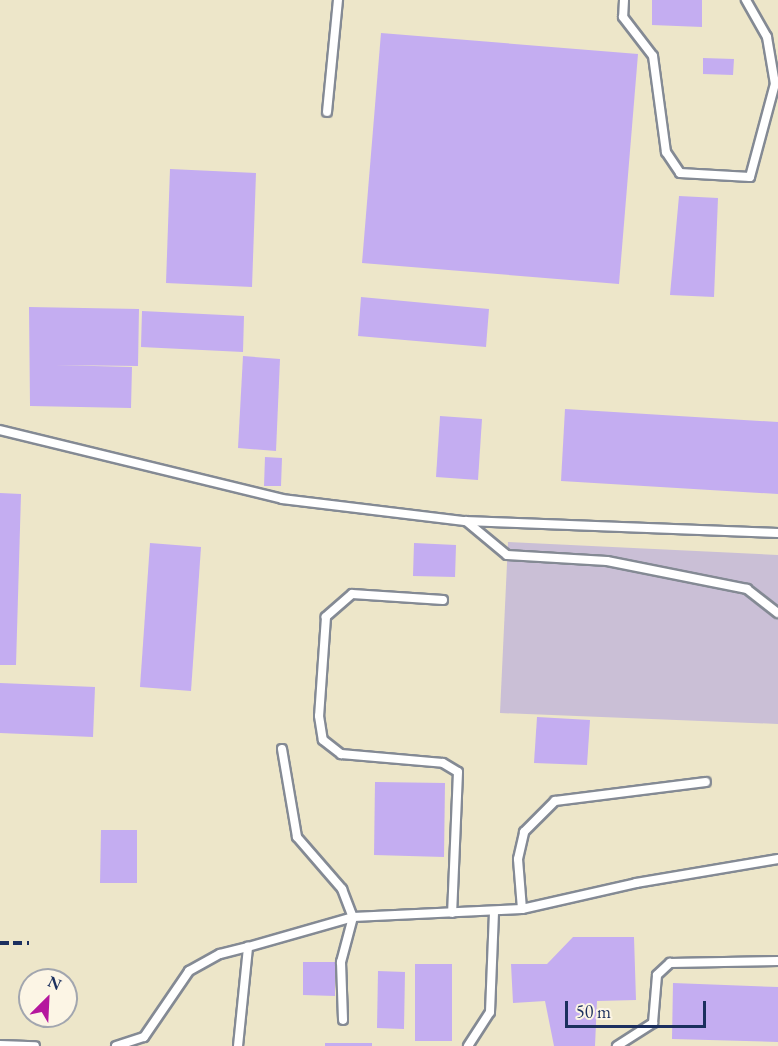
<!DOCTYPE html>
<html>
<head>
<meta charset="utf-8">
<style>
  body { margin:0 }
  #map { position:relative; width:778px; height:1046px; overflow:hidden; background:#ede6c9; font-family:"EB Garamond",serif }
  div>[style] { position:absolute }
  .industrial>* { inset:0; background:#cabfd6 }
  .building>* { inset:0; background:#c4adf1 }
  .roads { filter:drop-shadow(2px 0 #848a94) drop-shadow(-2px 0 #848a94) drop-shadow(0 2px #848a94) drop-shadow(0 -2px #848a94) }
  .service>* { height:8px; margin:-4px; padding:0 4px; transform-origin:4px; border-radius:4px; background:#fff }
  .rail>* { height:4.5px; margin-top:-2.25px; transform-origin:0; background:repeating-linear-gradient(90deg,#1b2f5e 0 9px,transparent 0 13.5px) }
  span { translate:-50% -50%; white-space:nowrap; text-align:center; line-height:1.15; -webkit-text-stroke:4.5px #fcf5e5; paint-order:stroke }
  .north { position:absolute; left:18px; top:968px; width:60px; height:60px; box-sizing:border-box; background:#fcf5e5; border:2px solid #a2a6af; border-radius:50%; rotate:24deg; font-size:16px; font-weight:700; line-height:24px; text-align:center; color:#1b2f5e }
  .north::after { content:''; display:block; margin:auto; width:21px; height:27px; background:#b5179e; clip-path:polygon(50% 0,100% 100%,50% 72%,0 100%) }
  .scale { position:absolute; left:565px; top:1001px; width:141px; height:27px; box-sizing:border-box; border:3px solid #1b2f5e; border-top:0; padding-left:8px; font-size:18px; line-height:21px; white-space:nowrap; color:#1b2f5e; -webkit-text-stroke:4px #fcf5e5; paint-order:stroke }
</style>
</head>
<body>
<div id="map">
  <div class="industrial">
    <i style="clip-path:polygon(508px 542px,778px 555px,778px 724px,500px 713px)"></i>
  </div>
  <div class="building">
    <i style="clip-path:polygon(652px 0,702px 0,702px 27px,652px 25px)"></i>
    <i style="clip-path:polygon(381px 33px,638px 54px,619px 284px,362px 263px)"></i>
    <i style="clip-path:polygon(703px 58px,734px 59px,733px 75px,703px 74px)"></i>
    <i style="clip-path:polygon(170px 169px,256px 173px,252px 287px,166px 283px)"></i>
    <i style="clip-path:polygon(679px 196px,718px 198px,714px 297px,670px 295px)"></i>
    <i style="clip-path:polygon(361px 297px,489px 309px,486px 347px,358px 336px)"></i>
    <i style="clip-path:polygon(29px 307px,139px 309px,138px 366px,55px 365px,132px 367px,131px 408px,30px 406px)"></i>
    <i style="clip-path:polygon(142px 311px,244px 316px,243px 352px,141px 347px)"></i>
    <i style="clip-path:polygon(243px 356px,280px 359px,276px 451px,238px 448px)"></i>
    <i style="clip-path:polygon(565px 409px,778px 422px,778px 494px,561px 481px)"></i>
    <i style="clip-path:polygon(440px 416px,482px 419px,478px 480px,436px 477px)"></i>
    <i style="clip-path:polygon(265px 457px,282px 458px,281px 486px,264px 486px)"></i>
    <i style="clip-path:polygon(0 493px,21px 494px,16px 665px,0 665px)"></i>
    <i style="clip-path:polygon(150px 543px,201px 547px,191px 691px,140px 687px)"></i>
    <i style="clip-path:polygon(414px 543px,456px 545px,455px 577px,413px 576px)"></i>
    <i style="clip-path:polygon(0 683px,95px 687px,93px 737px,0 733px)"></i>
    <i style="clip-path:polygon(537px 717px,590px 720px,587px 765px,534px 763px)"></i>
    <i style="clip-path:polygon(375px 782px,445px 783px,444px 857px,374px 855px)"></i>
    <i style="clip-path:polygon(101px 830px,137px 830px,137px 883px,100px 883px)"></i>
    <i style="clip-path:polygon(573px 937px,634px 937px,636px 1000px,597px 1001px,595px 1046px,554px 1046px,545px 1001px,513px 1003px,511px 964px,547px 964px)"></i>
    <i style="clip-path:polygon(303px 962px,335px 962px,335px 996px,303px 995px)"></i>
    <i style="clip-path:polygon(415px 964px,452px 964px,452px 1041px,415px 1041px)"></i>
    <i style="clip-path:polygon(378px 971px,405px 972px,404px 1029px,377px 1028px)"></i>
    <i style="clip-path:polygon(673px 983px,778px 987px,778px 1042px,672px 1039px)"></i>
    <i style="clip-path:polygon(325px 1043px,372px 1043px,372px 1046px,325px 1046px)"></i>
  </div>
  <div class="roads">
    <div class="service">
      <i style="left:624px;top:0;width:17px;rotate:93deg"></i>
      <i style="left:623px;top:17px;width:49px;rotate:52.4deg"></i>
      <i style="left:653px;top:56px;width:97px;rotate:82.3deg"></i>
      <i style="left:666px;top:152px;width:25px;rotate:56deg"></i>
      <i style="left:680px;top:173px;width:70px;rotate:3.3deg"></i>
      <i style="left:750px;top:177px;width:96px;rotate:-75deg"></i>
      <i style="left:775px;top:84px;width:48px;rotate:-99.7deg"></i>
      <i style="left:767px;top:37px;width:43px;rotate:-119.6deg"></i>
      <i style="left:327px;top:112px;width:113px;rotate:-84.4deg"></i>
      <i style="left:0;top:430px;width:290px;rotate:13.7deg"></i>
      <i style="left:282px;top:499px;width:184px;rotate:6.9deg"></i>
      <i style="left:465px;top:521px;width:313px;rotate:2.2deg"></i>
      <i style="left:466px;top:521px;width:53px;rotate:39.7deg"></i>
      <i style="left:507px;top:555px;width:100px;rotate:3.4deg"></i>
      <i style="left:607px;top:561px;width:143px;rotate:11.3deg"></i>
      <i style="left:747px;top:589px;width:39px;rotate:38deg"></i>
      <i style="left:443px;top:600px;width:91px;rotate:-176.2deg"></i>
      <i style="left:352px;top:594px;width:35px;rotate:139deg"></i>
      <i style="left:326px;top:617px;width:99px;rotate:94deg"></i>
      <i style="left:319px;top:716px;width:24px;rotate:81deg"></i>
      <i style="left:323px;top:740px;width:23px;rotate:38deg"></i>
      <i style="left:341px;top:754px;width:102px;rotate:5deg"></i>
      <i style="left:443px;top:763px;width:17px;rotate:31deg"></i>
      <i style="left:458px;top:772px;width:141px;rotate:92.4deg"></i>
      <i style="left:282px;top:749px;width:89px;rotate:80.3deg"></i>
      <i style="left:297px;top:837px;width:69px;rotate:49.1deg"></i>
      <i style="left:342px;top:889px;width:30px;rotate:69deg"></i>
      <i style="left:353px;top:917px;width:47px;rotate:104.9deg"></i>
      <i style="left:341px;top:962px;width:58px;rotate:88deg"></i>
      <i style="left:522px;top:909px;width:50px;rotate:-94.6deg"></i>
      <i style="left:518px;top:859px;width:28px;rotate:-77deg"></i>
      <i style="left:524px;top:832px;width:44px;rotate:-45deg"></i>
      <i style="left:555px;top:801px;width:152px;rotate:-7.2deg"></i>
      <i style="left:0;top:1045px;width:35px;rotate:2deg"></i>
      <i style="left:116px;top:1046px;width:29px;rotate:-18deg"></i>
      <i style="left:144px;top:1037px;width:80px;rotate:-55.7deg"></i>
      <i style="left:189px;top:971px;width:35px;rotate:-29deg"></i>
      <i style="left:220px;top:954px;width:29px;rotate:-14deg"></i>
      <i style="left:238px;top:1046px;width:100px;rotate:-84.2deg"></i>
      <i style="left:248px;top:947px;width:109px;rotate:-15.9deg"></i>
      <i style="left:353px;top:917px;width:169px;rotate:-2.7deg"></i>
      <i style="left:522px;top:909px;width:117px;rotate:-12.8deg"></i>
      <i style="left:636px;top:883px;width:144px;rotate:-9.6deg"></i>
      <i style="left:468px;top:1046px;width:40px;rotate:-57.1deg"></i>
      <i style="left:490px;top:1012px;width:101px;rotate:-87.7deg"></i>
      <i style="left:617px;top:1046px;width:43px;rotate:-32.6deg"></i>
      <i style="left:653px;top:1023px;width:48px;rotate:-85.2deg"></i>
      <i style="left:657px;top:975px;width:18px;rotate:-43deg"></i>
      <i style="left:670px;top:963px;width:108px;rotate:-1.1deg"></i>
    </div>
  </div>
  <div class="rail">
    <i style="left:0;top:943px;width:29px"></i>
  </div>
  <div class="north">N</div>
  <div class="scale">50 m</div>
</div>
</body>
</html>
